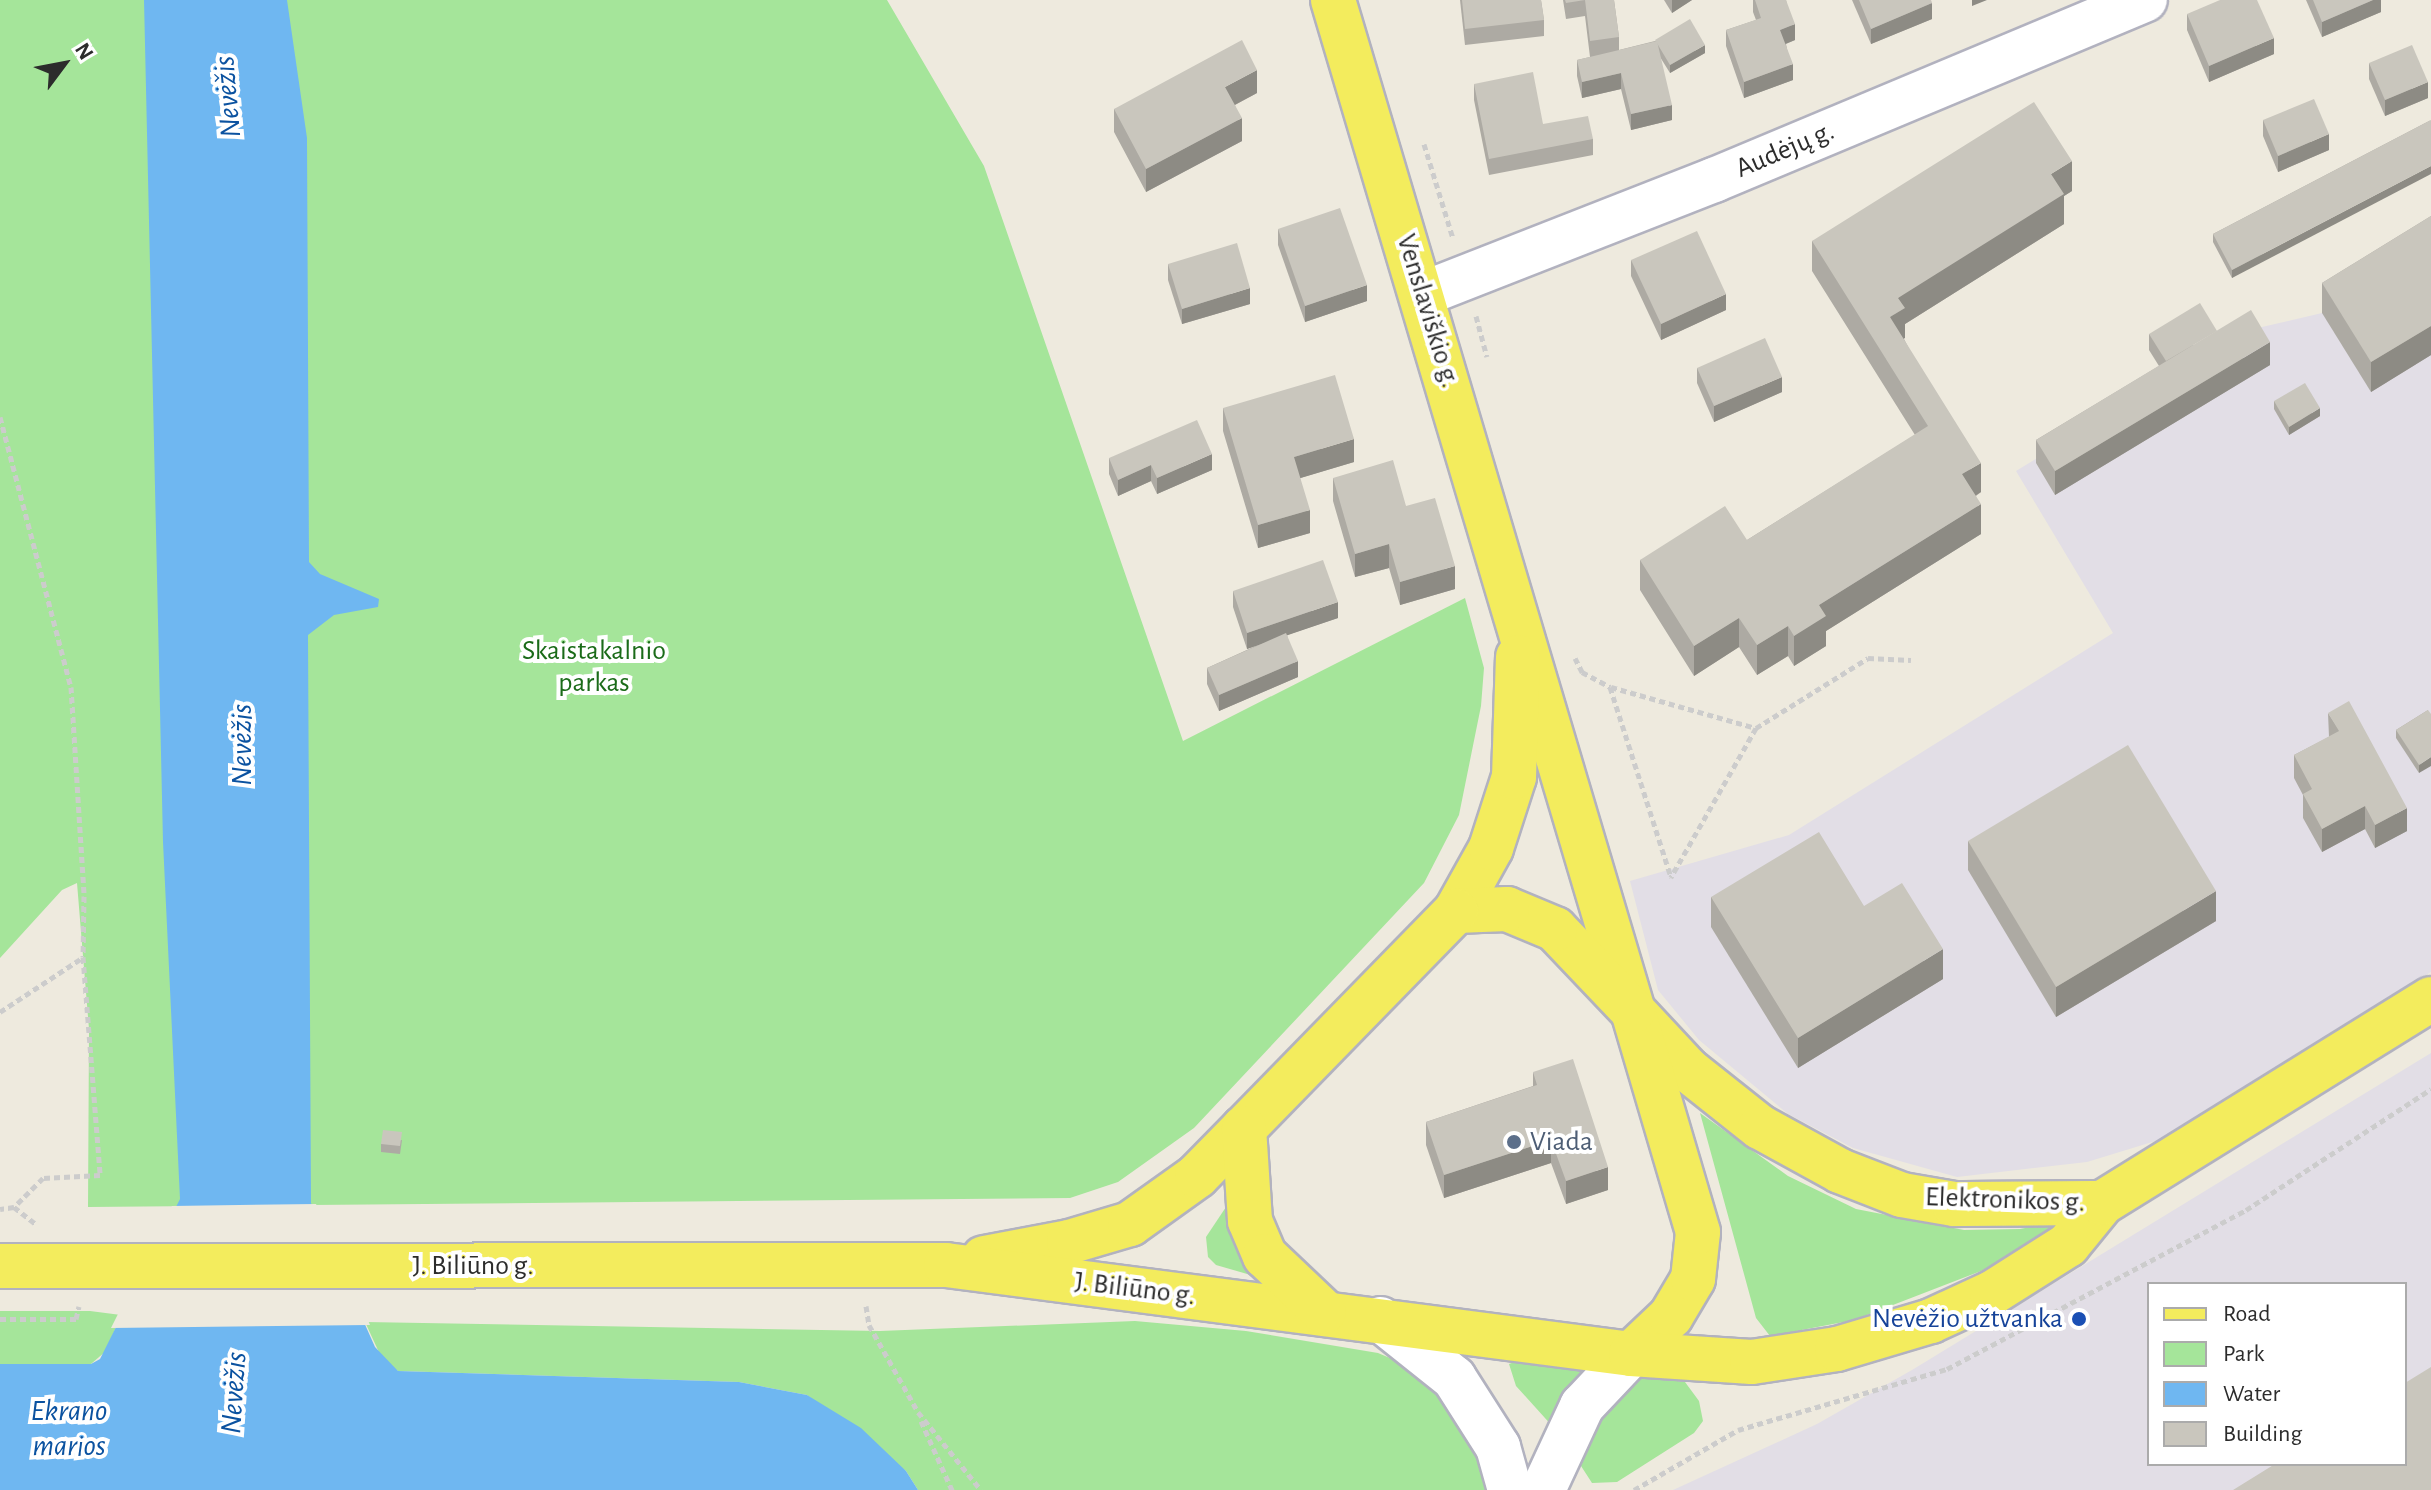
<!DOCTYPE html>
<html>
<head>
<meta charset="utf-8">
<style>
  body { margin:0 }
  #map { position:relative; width:2431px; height:1490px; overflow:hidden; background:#eeeade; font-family:"Alegreya Sans",sans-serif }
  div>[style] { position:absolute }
  .industrial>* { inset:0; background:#e2dee6 }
  .green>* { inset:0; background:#a5e59a }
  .water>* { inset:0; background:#6fb7f1 }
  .pier>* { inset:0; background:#eeeade }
  .path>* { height:5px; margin-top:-2.5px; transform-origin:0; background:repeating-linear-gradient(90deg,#ccc 0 6px,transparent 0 10px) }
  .roads { filter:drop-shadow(2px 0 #b2b2bf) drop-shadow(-2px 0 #b2b2bf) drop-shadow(0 2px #b2b2bf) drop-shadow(0 -2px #b2b2bf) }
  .minor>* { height:44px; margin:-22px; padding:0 22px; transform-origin:22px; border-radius:22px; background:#fff }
  .major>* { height:44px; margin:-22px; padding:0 22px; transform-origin:22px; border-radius:22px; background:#f3ec5d }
  .wall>* { inset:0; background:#adaaa3 }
  .shaded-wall>* { inset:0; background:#8d8b84 }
  .building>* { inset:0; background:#c9c6bd }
  .dots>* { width:22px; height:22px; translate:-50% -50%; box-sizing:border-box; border:4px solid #fff; border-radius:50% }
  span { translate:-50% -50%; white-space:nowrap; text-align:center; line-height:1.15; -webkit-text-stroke:8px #fff; paint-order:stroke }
  .street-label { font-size:28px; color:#2c2c2c }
  .park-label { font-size:28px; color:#1b6b19 }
  .service-label { font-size:28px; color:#4e5e75 }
  .left { translate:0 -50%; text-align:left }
  .transit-label { font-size:28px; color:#164399 }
  .right { translate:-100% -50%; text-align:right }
  .water-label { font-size:30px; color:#0b52a0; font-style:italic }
  .legend { position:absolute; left:2147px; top:1282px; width:260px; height:184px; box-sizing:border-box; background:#fff; border:2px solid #ababab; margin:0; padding:10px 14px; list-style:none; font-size:24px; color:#2c2c2c }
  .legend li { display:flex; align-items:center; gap:16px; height:40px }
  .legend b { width:40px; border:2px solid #ababab }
  .north { position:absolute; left:24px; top:24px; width:80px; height:80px; -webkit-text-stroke:6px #fff; paint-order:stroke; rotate:58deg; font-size:22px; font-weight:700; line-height:32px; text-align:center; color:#2c2c2c }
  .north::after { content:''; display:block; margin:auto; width:28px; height:36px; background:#2c2c2c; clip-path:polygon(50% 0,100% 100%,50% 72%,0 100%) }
</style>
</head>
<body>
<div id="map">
  <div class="industrial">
    <i style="clip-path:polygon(2431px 246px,2431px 972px,2162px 1139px,2087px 1162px,1957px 1177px,1853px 1148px,1788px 1114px,1699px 1040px,1658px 990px,1630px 881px,1789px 835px,2113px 633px,2016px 471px,2249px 330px,2322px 313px)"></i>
    <i style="clip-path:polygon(evenodd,2431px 1053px,2431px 1490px,1673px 1490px,1817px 1424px,1912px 1370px,2431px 1053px,2149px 1284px,2405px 1284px,2405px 1464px,2149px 1464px,2149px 1284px)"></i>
  </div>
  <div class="green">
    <i style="clip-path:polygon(0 0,887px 0,984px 166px,1183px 741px,1465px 598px,1484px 668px,1481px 706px,1459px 815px,1424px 883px,1194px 1128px,1118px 1182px,1070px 1198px,88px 1207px,89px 1029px,77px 883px,62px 890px,0 958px)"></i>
    <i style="clip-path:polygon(1700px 1113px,1788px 1176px,1856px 1209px,1964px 1230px,2020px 1229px,2059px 1221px,2062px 1230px,1981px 1271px,1854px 1320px,1770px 1336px,1756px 1318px)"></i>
    <i style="clip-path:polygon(1234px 1195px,1268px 1280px,1216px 1265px,1208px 1257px,1206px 1237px)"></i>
    <i style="clip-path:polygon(0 1311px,90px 1311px,121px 1315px,106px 1351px,91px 1364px,0 1364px)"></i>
    <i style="clip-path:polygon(1135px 1321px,1246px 1331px,1378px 1353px,1411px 1367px,1478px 1440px,1493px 1490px,918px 1490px,906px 1471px,807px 1395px,739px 1382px,398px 1371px,383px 1361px,365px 1322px,880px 1331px)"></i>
    <i style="clip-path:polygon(1520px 1360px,1685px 1382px,1699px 1401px,1703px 1421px,1694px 1433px,1617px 1482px,1592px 1483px,1563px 1438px,1516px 1386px,1509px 1364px)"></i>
  </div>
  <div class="water">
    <i style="clip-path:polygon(144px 0,287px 0,307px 138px,309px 562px,320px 574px,379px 599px,378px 607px,334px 615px,308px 635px,311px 1203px,375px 1347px,398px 1371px,739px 1382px,807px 1395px,861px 1428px,906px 1471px,918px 1490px,0 1490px,0 1364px,91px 1364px,100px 1359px,180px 1199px,163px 842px)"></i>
  </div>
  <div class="pier">
    <i style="clip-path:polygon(316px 1204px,370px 1325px,111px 1328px,172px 1206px)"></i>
  </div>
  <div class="path">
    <i style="left:1424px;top:144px;width:98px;rotate:72.9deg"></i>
    <i style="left:1476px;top:316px;width:42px;rotate:75deg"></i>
    <i style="left:0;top:417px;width:279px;rotate:75.3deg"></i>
    <i style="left:71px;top:687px;width:209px;rotate:86.4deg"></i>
    <i style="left:84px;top:896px;width:61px;rotate:90.9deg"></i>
    <i style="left:83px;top:957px;width:219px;rotate:85.5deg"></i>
    <i style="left:100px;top:1175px;width:57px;rotate:177deg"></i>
    <i style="left:43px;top:1178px;width:41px;rotate:135deg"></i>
    <i style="left:14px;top:1207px;width:14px;rotate:172deg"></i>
    <i style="left:1575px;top:658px;width:16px;rotate:63deg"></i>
    <i style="left:1582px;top:672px;width:32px;rotate:28deg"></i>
    <i style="left:1610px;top:687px;width:200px;rotate:72.2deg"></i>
    <i style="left:1611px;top:687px;width:151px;rotate:15.8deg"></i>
    <i style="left:1756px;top:728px;width:172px;rotate:119.7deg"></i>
    <i style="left:1756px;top:728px;width:132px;rotate:-32deg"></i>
    <i style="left:1868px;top:658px;width:43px;rotate:2.7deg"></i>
    <i style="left:0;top:1012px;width:98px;rotate:-33.4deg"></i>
    <i style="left:14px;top:1207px;width:28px;rotate:38deg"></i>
    <i style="left:866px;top:1306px;width:19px;rotate:81deg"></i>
    <i style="left:869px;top:1325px;width:100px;rotate:60.6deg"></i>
    <i style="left:918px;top:1412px;width:100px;rotate:51.1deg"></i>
    <i style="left:0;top:1319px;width:76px"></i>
    <i style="left:76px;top:1319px;width:13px;rotate:-77deg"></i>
    <i style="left:921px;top:1421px;width:76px;rotate:65.8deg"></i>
    <i style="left:1634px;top:1490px;width:120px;rotate:-30deg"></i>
    <i style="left:1738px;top:1430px;width:218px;rotate:-16.3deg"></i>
    <i style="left:1947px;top:1369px;width:339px;rotate:-28deg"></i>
    <i style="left:2246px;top:1210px;width:221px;rotate:-33.2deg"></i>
  </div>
  <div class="roads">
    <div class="minor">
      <i style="left:1423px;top:294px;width:313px;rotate:-21.4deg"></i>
      <i style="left:1714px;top:180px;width:467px;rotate:-22.7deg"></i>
      <i style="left:1380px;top:1319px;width:95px;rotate:38.6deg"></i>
      <i style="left:1454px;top:1378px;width:82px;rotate:57.5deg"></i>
      <i style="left:1498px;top:1447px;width:45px;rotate:74.4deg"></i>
      <i style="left:1543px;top:1490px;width:93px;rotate:-65.1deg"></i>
      <i style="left:1582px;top:1406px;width:71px;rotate:-46.7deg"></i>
    </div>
    <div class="major">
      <i style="left:1333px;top:0;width:1055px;rotate:73.47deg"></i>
      <i style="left:1633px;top:1011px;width:81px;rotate:47deg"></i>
      <i style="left:1688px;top:1070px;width:92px;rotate:38.4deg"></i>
      <i style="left:1760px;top:1127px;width:91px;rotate:28.8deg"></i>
      <i style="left:1840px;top:1171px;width:66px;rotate:21.2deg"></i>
      <i style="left:1902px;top:1195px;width:53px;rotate:9.8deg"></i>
      <i style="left:1954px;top:1204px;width:148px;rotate:-0.4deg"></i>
      <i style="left:1456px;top:911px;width:72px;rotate:-60.9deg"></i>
      <i style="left:1491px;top:848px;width:75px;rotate:-72.1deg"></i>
      <i style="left:1514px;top:777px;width:120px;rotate:-88.1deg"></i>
      <i style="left:984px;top:1258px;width:86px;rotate:-10.7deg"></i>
      <i style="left:1069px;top:1242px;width:64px;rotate:-16.4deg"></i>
      <i style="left:1130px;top:1224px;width:82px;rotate:-35.6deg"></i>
      <i style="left:1197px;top:1176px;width:67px;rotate:-45.6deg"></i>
      <i style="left:0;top:1266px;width:946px;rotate:-0.06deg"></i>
      <i style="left:946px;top:1265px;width:691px;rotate:7.4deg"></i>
      <i style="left:1631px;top:1354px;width:55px;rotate:-43.5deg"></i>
      <i style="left:1671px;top:1316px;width:43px;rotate:-59.3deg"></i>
      <i style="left:1693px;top:1279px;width:47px;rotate:-83.9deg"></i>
      <i style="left:1698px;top:1232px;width:230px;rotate:-106.4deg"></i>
      <i style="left:1633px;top:1011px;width:113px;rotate:-133.6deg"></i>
      <i style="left:1555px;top:929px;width:52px;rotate:-157.4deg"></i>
      <i style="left:1507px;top:909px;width:51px;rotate:177.8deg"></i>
      <i style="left:1456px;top:911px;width:303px;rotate:134.3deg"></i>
      <i style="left:1244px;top:1128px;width:93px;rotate:86.3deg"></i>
      <i style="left:1250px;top:1221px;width:38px;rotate:67deg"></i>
      <i style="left:1265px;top:1256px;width:81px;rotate:43.5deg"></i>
      <i style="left:1631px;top:1354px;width:121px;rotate:3.8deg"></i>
      <i style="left:1752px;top:1362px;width:86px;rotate:-8.7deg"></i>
      <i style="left:1837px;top:1349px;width:98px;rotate:-16.6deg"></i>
      <i style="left:1931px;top:1321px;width:67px;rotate:-24.7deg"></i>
      <i style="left:1992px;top:1293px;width:90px;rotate:-32.3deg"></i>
      <i style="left:2068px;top:1245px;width:54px;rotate:-51deg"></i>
      <i style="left:2102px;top:1203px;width:387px;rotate:-31.8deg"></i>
    </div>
  </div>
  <div class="wall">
    <i style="clip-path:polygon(1460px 0,1541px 0,1544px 20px,1544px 36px,1465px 45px)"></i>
    <i style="clip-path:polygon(1563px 0,1614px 0,1619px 37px,1619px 50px,1655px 41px,1705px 53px,1670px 73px,1660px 57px,1672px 120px,1631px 130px,1621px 89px,1582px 98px,1577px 76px,1577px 60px,1590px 57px,1585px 16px,1566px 19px)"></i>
    <i style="clip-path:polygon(1664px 0,1692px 0,1672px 13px)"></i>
    <i style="clip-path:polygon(1753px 0,1786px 0,1795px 40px,1786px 44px,1793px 80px,1744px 98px,1726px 46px,1726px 30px,1756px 20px,1753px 12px)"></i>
    <i style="clip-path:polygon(1852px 0,1931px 0,1932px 19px,1871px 44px)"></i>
    <i style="clip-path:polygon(2306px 0,2381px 0,2381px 12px,2322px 37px)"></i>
    <i style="clip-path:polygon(2187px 14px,2274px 54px,2209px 82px,2187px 30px)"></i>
    <i style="clip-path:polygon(2369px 63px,2428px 98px,2385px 116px,2369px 79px)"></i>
    <i style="clip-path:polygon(1474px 84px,1543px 124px,1593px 139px,1593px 155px,1489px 175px,1474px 100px)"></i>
    <i style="clip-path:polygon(1257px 93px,1235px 105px,1242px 141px,1146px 192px,1114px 132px,1114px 109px)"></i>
    <i style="clip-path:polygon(2263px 120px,2329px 150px,2278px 172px,2263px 136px)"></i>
    <i style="clip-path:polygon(2431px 120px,2232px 278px,2213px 242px,2213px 234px)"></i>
    <i style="clip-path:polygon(2072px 191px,2064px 196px,2064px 224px,1905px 324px,1904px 339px,1981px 492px,1976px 496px,1981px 534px,1826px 631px,1826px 646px,1794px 666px,1788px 656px,1757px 675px,1739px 647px,1694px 676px,1640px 590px,1640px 560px,1747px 540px,1915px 435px,1812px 271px,1812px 241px)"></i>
    <i style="clip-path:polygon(2431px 216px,2431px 355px,2371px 392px,2322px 313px,2322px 283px)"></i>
    <i style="clip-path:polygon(1278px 229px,1367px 301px,1305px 322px,1278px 245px)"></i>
    <i style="clip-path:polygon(1631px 260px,1726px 310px,1661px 340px,1631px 276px)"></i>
    <i style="clip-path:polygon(1168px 264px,1250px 304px,1182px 324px,1168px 280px)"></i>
    <i style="clip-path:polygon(2149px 334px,2270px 365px,2055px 495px,2036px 463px,2036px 440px,2159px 366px,2149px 350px)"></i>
    <i style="clip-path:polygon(1697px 368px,1782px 392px,1714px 422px,1697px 383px)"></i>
    <i style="clip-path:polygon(2274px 401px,2320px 416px,2289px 435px,2274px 409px)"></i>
    <i style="clip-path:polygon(1223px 408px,1354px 462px,1300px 478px,1310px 533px,1258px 548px,1223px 431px)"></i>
    <i style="clip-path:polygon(1109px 458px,1212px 470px,1157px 494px,1151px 481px,1118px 496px,1109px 474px)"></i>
    <i style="clip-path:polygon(1333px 478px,1406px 506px,1455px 589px,1400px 605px,1389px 568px,1355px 577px,1333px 501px)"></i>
    <i style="clip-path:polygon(1233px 591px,1338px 618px,1287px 635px,1298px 677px,1219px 711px,1207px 684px,1207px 668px,1260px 644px,1247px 649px,1233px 607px)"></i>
    <i style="clip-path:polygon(2428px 710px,2419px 773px,2396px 738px,2396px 730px)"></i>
    <i style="clip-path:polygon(2328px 713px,2407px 831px,2375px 848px,2365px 829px,2322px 852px,2303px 818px,2303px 795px,2294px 778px,2294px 755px,2329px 737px)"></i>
    <i style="clip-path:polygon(1968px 841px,2216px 921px,2056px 1017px,1968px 870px)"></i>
    <i style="clip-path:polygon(1711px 897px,1864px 906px,1943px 979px,1798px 1068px,1711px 927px)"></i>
    <i style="clip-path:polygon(1533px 1072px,1608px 1190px,1566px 1204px,1551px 1163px,1444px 1198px,1426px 1145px,1426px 1122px,1533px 1086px)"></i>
    <i style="clip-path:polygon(402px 1140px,400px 1154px,381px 1152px,381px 1144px)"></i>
  </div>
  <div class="shaded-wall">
    <i style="clip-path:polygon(1672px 0,1692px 0,1672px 13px)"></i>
    <i style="clip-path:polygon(1972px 0,1987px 0,1972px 6px)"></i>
    <i style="clip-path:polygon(2373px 0,2381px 0,2381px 12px,2322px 37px,2322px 22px)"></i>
    <i style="clip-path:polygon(1932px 3px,1932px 19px,1871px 44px,1871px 29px)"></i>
    <i style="clip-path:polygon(1795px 24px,1795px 40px,1780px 46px,1780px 30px)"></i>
    <i style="clip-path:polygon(2274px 38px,2274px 54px,2209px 82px,2209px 66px)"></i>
    <i style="clip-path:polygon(1705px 45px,1705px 53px,1670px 73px,1670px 65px)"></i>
    <i style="clip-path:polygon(1793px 64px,1793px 80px,1744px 98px,1744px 82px)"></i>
    <i style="clip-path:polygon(1257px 70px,1257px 93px,1225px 110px,1225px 87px)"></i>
    <i style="clip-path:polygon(1621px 73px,1621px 89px,1582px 98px,1582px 82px)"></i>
    <i style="clip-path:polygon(2428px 82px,2428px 98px,2385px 116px,2385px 100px)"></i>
    <i style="clip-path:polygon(1672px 105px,1672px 120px,1631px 130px,1631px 114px)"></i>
    <i style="clip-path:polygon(1242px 118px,1242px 141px,1146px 192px,1146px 169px)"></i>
    <i style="clip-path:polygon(2329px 134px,2329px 150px,2278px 172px,2278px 156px)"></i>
    <i style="clip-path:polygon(2072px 161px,2072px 191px,2064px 196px,2064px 224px,1905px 324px,1905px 338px,1890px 347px,1890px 317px,1898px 298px,2051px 174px)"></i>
    <i style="clip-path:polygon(2431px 166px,2431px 174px,2232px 278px,2232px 270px)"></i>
    <i style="clip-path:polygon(1367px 285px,1367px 301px,1305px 322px,1305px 306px)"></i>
    <i style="clip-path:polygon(1250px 288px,1250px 304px,1182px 324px,1182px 309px)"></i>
    <i style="clip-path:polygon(1726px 294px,1726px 310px,1661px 340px,1661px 324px)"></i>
    <i style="clip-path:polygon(2431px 326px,2431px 355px,2371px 392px,2371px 362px)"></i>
    <i style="clip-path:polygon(2270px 342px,2270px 365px,2055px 495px,2055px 471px)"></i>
    <i style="clip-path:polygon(1782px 377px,1782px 392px,1714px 422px,1714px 406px)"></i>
    <i style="clip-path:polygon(2320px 408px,2320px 416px,2289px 435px,2289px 427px)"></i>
    <i style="clip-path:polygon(1354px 439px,1354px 462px,1294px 480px,1294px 457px)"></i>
    <i style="clip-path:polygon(1212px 454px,1212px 470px,1157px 494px,1157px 478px)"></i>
    <i style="clip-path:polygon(1981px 463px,1981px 492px,1962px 504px,1962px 474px)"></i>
    <i style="clip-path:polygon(1151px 465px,1151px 481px,1118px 496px,1118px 480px)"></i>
    <i style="clip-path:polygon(1981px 504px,1981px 534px,1826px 631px,1826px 646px,1794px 666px,1794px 636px,1819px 605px)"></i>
    <i style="clip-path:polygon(1310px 510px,1310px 533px,1258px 548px,1258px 525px)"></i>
    <i style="clip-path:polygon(1389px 544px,1389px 568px,1355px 577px,1355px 554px)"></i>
    <i style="clip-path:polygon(1455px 566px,1455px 589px,1400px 605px,1400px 582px)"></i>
    <i style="clip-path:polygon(1338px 602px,1338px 618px,1247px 649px,1247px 633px)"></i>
    <i style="clip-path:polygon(1739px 618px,1739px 647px,1694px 676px,1694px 646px)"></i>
    <i style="clip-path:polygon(1788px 626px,1788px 656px,1757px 675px,1757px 645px)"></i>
    <i style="clip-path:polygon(1298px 661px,1298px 677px,1219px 711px,1219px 695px)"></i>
    <i style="clip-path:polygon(2431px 757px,2431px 766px,2419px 773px,2419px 765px)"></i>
    <i style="clip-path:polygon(2365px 806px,2365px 829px,2322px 852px,2322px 829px)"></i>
    <i style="clip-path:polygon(2407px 808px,2407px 831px,2375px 848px,2375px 825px)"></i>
    <i style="clip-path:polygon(2216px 891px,2216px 921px,2056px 1017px,2056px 987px)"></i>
    <i style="clip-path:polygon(1943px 949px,1943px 979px,1798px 1068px,1798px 1038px)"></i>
    <i style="clip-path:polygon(1551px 1140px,1551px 1163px,1444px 1198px,1444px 1175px)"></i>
    <i style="clip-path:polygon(1608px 1167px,1608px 1190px,1566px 1204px,1566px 1181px)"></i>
  </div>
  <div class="building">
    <i style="clip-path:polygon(1462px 0,1541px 0,1544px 20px,1465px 29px)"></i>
    <i style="clip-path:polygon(1565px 0,1614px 0,1619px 37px,1590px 41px,1585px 0,1566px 3px)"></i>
    <i style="clip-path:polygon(1755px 0,1786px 0,1795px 24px,1780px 30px,1793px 64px,1744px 82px,1726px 30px,1761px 18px)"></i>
    <i style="clip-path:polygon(1859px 0,1931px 0,1932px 3px,1871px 29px)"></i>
    <i style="clip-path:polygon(2220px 0,2257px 0,2274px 38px,2209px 66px,2187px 14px)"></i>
    <i style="clip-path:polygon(2313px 0,2373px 0,2322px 22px)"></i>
    <i style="clip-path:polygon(1690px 19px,1705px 45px,1670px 65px,1655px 40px)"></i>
    <i style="clip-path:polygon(1242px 40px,1257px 70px,1225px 87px,1242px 118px,1146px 169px,1114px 109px)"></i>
    <i style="clip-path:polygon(1657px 41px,1672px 105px,1631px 114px,1621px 73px,1582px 82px,1577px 60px)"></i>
    <i style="clip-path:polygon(2412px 45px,2428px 82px,2385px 100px,2369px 63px)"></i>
    <i style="clip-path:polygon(1533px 72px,1543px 124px,1588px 116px,1593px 139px,1489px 159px,1474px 84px)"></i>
    <i style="clip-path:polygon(2314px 99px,2329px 134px,2278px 156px,2263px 120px)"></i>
    <i style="clip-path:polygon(2034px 102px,2072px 161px,2051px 174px,2064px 194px,1898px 298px,1905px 308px,1890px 317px,1981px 463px,1962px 474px,1981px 504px,1819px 605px,1826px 616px,1794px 636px,1788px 626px,1757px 645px,1739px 618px,1694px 646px,1640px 560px,1725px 506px,1747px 540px,1928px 426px,1812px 241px)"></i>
    <i style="clip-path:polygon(2431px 120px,2431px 166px,2232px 270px,2213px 234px)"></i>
    <i style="clip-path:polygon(1340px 208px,1367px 285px,1305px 306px,1278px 229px)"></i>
    <i style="clip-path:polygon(2431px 216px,2431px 326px,2371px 362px,2322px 283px)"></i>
    <i style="clip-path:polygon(1697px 231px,1726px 294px,1661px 324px,1631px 260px)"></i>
    <i style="clip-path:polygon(1237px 243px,1250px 288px,1182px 309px,1168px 264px)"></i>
    <i style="clip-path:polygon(2200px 303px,2217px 331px,2166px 361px,2149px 334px)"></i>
    <i style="clip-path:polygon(2251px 310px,2270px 342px,2055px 471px,2036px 440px)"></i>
    <i style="clip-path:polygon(1765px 338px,1782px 377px,1714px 406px,1697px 368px)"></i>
    <i style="clip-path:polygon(1335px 375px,1354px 439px,1294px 457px,1310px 510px,1258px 525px,1223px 408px)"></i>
    <i style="clip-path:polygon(2305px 383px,2320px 408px,2289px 427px,2274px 401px)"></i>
    <i style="clip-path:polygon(1197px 420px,1212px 454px,1157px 478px,1151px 465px,1118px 480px,1109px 458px)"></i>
    <i style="clip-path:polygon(1393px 460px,1406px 506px,1435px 498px,1455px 566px,1400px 582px,1389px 544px,1355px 554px,1333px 478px)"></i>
    <i style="clip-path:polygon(1323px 560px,1338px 602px,1247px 633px,1233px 591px)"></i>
    <i style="clip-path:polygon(1286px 633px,1298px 661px,1219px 695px,1207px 668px)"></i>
    <i style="clip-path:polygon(2349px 701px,2407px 808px,2375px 825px,2365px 806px,2322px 829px,2303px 794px,2312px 789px,2294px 755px,2339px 731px,2328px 713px)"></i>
    <i style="clip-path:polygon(2428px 710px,2431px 714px,2431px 757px,2419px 765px,2396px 730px)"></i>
    <i style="clip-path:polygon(2128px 745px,2216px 891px,2056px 987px,1968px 841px)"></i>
    <i style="clip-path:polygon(1819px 832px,1864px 906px,1902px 883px,1943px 949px,1798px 1038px,1711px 897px)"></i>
    <i style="clip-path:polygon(1573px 1059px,1608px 1167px,1566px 1181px,1551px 1140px,1444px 1175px,1426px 1122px,1537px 1085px,1533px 1072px)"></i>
    <i style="clip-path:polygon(383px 1130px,402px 1132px,400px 1146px,381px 1144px)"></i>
    <i style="clip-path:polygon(2431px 1367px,2431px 1490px,2233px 1490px,2275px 1464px,2405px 1464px,2405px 1383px)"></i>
  </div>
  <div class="dots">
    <i style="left:1514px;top:1142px;background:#5c6f8a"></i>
    <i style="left:2079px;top:1319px;background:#1a4fb4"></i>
  </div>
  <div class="street-label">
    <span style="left:1785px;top:150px;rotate:-23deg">Audėjų g.</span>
    <span style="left:1428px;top:311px;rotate:73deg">Venslaviškio g.</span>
    <span style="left:2005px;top:1200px;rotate:2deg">Elektronikos g.</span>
    <span style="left:473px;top:1266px">J. Biliūno g.</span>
    <span style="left:1135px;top:1289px;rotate:7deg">J. Biliūno g.</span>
  </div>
  <div class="park-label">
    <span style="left:594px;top:667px">Skaistakalnio<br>parkas</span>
  </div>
  <div class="service-label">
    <span class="left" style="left:1530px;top:1142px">Viada</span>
  </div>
  <div class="transit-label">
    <span class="right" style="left:2063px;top:1319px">Nevėžio užtvanka</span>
  </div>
  <div class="water-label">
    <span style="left:228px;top:97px;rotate:-95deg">Nevėžis</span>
    <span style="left:242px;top:745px;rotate:-90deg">Nevėžis</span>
    <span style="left:234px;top:1393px;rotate:-86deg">Nevėžis</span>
    <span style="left:69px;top:1428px">Ekrano<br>marios</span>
  </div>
  <ul class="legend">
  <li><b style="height:10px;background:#f3ec5d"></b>Road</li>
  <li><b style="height:22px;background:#a5e59a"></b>Park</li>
  <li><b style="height:22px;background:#6fb7f1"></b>Water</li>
  <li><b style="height:22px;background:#c9c6bd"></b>Building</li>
  </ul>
  <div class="north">N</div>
</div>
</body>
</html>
